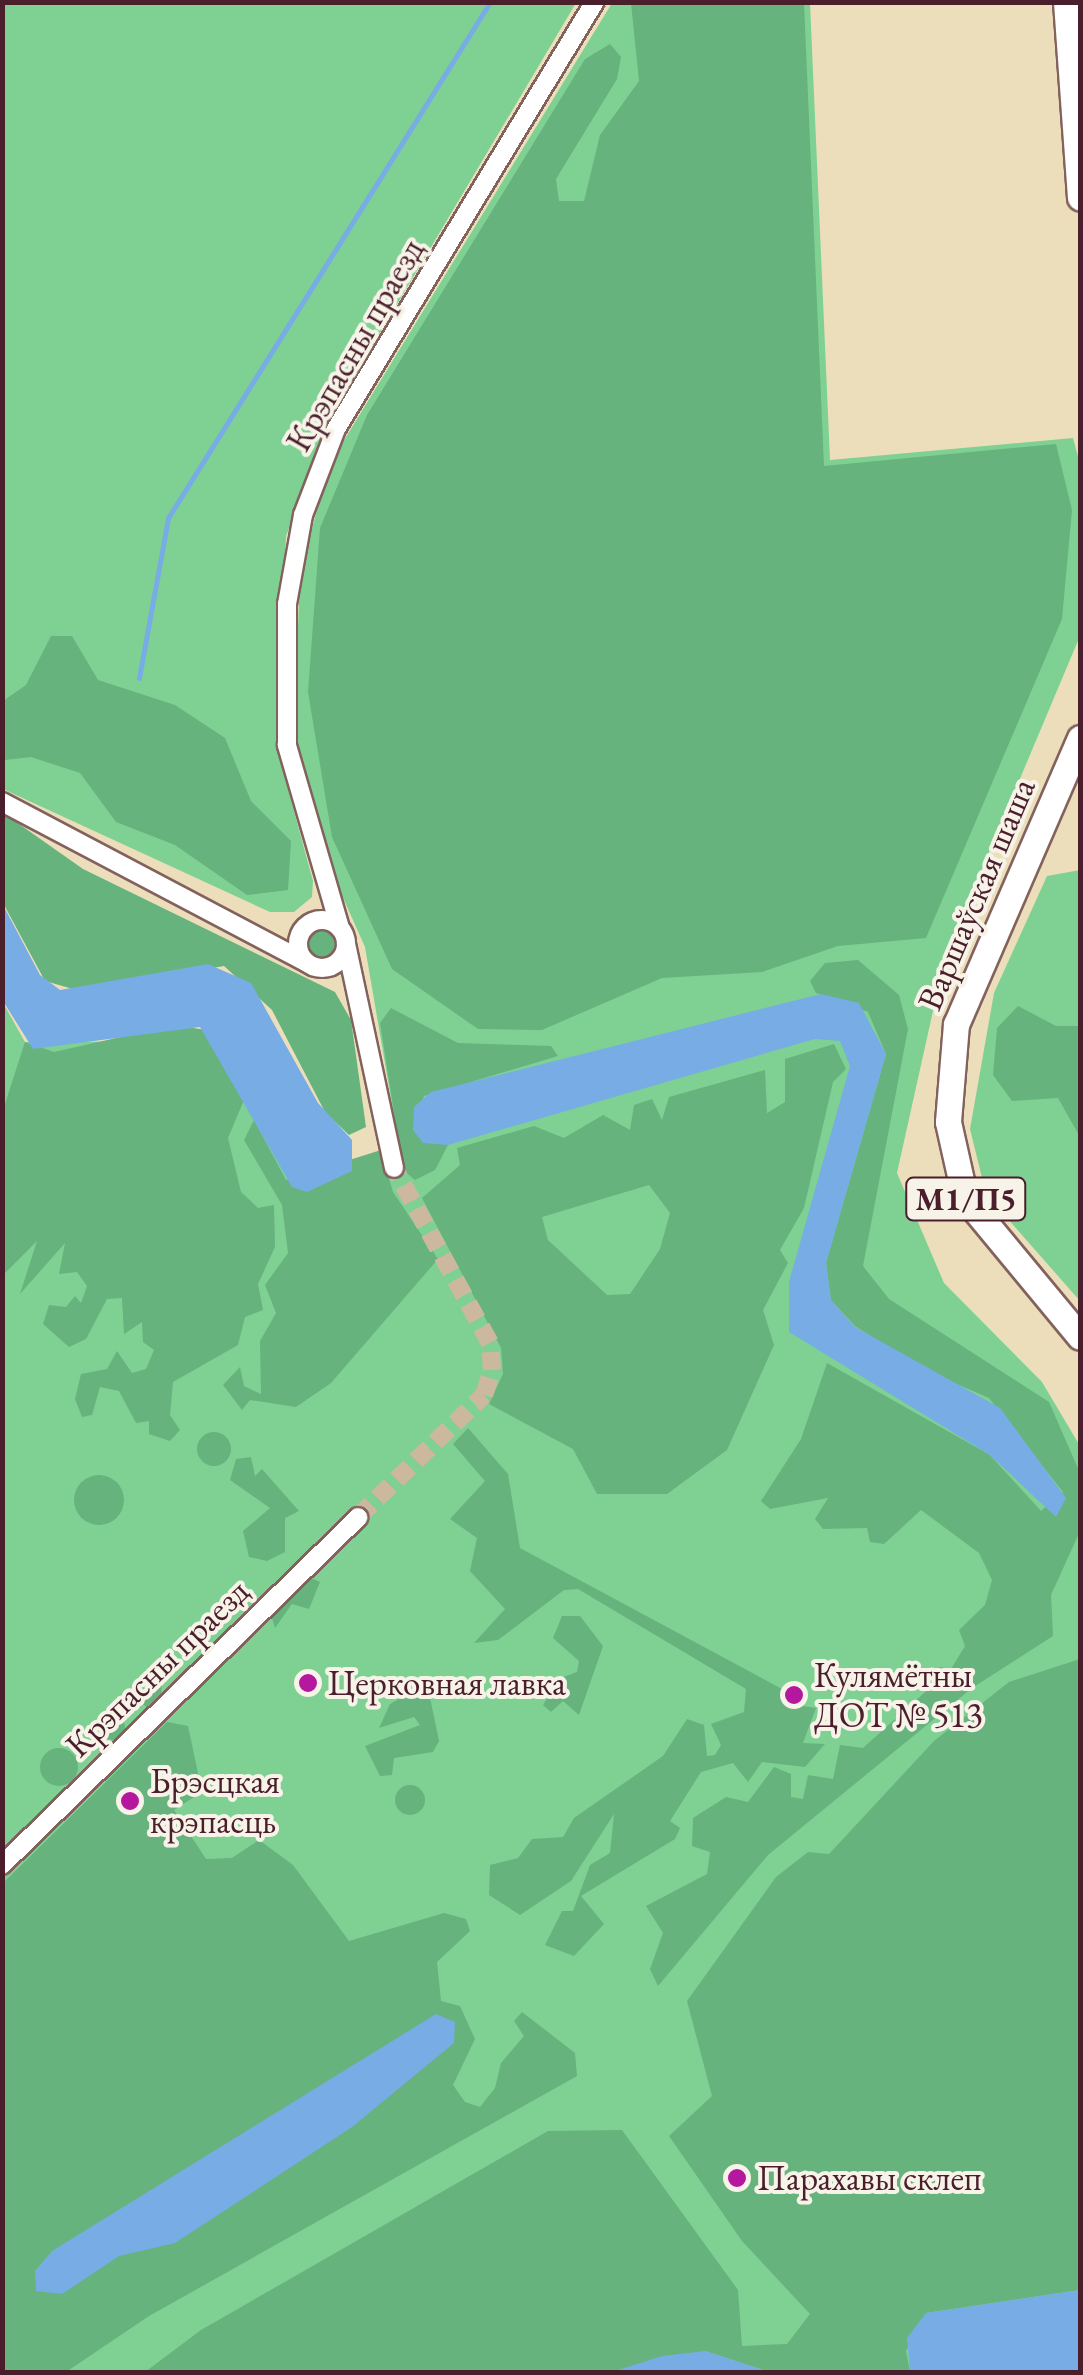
<!DOCTYPE html>
<html>
<head>
<meta charset="utf-8">
<style>
  body { margin:0 }
  #map { position:relative; width:1083px; height:2375px; overflow:hidden; background:#ecdebb; font-family:"EB Garamond",serif }
  div>[style] { position:absolute }
  .green>* { inset:0; background:#7ed193 }
  .forest>* { inset:0; background:#66b37d }
  .round { border-radius:50% }
  .water>* { inset:0; background:#78ace5 }
  .stream>* { height:5px; margin:-2.5px; padding:0 2.5px; transform-origin:2.5px; border-radius:2.5px; background:#78ace5 }
  .minor-tunnel>* { height:18px; margin-top:-9px; transform-origin:0; background:repeating-linear-gradient(90deg,#ccb89e 0 18px,transparent 0 27px) }
  .roads { filter:drop-shadow(2px 0 #83625d) drop-shadow(-2px 0 #83625d) drop-shadow(0 2px #83625d) drop-shadow(0 -2px #83625d) }
  .minor>* { height:18px; margin:-9px; padding:0 9px; transform-origin:9px; border-radius:9px; background:#fff }
  .minor>.ring { margin:-9px; padding:0; box-sizing:content-box; background:none; border:18px solid #fff; border-radius:50% }
  .highway>* { height:25px; margin:-12.5px; padding:0 12.5px; transform-origin:12.5px; border-radius:12.5px; background:#fff }
  .dots>* { width:28px; height:28px; translate:-50% -50%; box-sizing:border-box; border:5px solid #f7f3e8; border-radius:50% }
  span { translate:-50% -50%; white-space:nowrap; text-align:center; line-height:1.15; -webkit-text-stroke:8px #f7f3e8; paint-order:stroke }
  .shield-label span { padding:2px 8px; background:#f7f3e8; border:2px solid; border-radius:8px; -webkit-text-stroke-width:0 }
  .shield-label { font-size:32px; color:#4a1f2b; font-weight:700 }
  .street-label { font-size:35px; color:#4a1f2b }
  .poi-label { font-size:35px; color:#4a1f2b }
  .left { translate:0 -50%; text-align:left }
  .frame { position:absolute; inset:0; border:5px solid #4a1f2b; pointer-events:none }
</style>
</head>
<body>
<div id="map">
  <div class="green">
    <i style="clip-path:polygon(3px 3px,576px 3px,336px 407px,286px 536px,277px 749px,313px 881px,312px 897px,294px 912px,270px 912px,3px 789px)"></i>
    <i style="clip-path:polygon(612px 3px,810px 3px,830px 460px,1073px 438px,1080px 464px,1080px 636px,945px 957px,897px 1173px,944px 1283px,1042px 1382px,1080px 1446px,1080px 2372px,3px 2372px,2px 1001px,25px 1042px,215px 1041px,292px 1187px,399px 1145px,365px 947px,332px 873px,294px 735px,300px 572px,330px 463px)"></i>
    <i style="clip-path:polygon(1080px 870px,1080px 1301px,986px 1194px,970px 1129px,994px 993px,1047px 876px)"></i>
  </div>
  <div class="forest">
    <i style="clip-path:polygon(631px 3px,804px 3px,824px 466px,1056px 444px,1072px 510px,1062px 619px,926px 938px,838px 946px,762px 972px,662px 978px,542px 1030px,478px 1029px,392px 969px,332px 837px,308px 692px,320px 528px,367px 415px,585px 59px,610px 44px,621px 57px,617px 79px,556px 179px,559px 201px,584px 201px,600px 135px,639px 81px)"></i>
    <i style="clip-path:polygon(51px 636px,72px 636px,98px 680px,175px 705px,225px 738px,251px 801px,291px 841px,288px 890px,247px 895px,175px 845px,116px 822px,80px 773px,31px 757px,5px 760px,3px 701px,26px 685px)"></i>
    <i style="clip-path:polygon(2px 812px,83px 869px,335px 992px,351px 1020px,366px 1127px,349px 1135px,325px 1112px,272px 1010px,224px 966px,80px 991px,45px 981px,3px 903px)"></i>
    <i class="round" style="left:301px;top:924px;width:40px;height:40px"></i>
    <i style="clip-path:polygon(858px 960px,899px 995px,908px 1029px,863px 1266px,889px 1299px,1049px 1402px,1080px 1473px,1080px 1531px,1051px 1595px,1053px 1636px,972px 1688px,768px 1855px,658px 1986px,650px 1969px,663px 1933px,646px 1906px,707px 1874px,710px 1852px,692px 1846px,693px 1818px,726px 1797px,748px 1802px,774px 1767px,791px 1774px,791px 1797px,803px 1799px,808px 1775px,833px 1779px,840px 1745px,863px 1748px,934px 1684px,939px 1667px,951px 1669px,965px 1646px,959px 1630px,985px 1605px,992px 1580px,979px 1553px,921px 1510px,884px 1544px,870px 1542px,867px 1528px,823px 1529px,815px 1519px,828px 1498px,770px 1509px,761px 1501px,801px 1439px,827px 1363px,990px 1455px,1041px 1511px,1063px 1492px,989px 1398px,920px 1368px,855px 1326px,831px 1300px,826px 1263px,886px 1054px,868px 1012px,816px 993px,810px 981px,825px 963px)"></i>
    <i style="clip-path:polygon(1018px 1006px,1056px 1026px,1080px 1026px,1080px 1137px,1058px 1098px,1012px 1101px,993px 1075px,997px 1028px)"></i>
    <i style="clip-path:polygon(391px 1008px,458px 1043px,551px 1046px,558px 1056px,424px 1096px,413px 1130px,448px 1145px,435px 1170px,415px 1180px,403px 1170px,380px 1023px)"></i>
    <i style="clip-path:polygon(174px 1025px,206px 1030px,244px 1100px,228px 1138px,241px 1192px,258px 1208px,274px 1205px,275px 1247px,258px 1284px,263px 1310px,245px 1317px,238px 1345px,173px 1382px,170px 1415px,180px 1430px,170px 1441px,149px 1434px,149px 1421px,136px 1423px,119px 1391px,100px 1387px,92px 1415px,82px 1417px,75px 1399px,81px 1374px,107px 1369px,117px 1351px,132px 1373px,146px 1369px,154px 1350px,143px 1342px,142px 1322px,124px 1334px,122px 1298px,107px 1299px,86px 1339px,69px 1347px,43px 1324px,49px 1305px,66px 1307px,75px 1296px,81px 1303px,87px 1286px,77px 1272px,59px 1274px,65px 1243px,20px 1294px,37px 1241px,3px 1275px,3px 1110px,25px 1042px,54px 1052px)"></i>
    <i style="clip-path:polygon(evenodd,834px 1044px,846px 1069px,833px 1082px,804px 1208px,780px 1250px,788px 1263px,763px 1310px,774px 1345px,727px 1450px,667px 1494px,597px 1494px,573px 1449px,489px 1404px,503px 1374px,501px 1348px,422px 1198px,460px 1165px,457px 1148px,534px 1126px,564px 1138px,603px 1115px,630px 1130px,634px 1105px,652px 1099px,662px 1120px,669px 1097px,765px 1070px,767px 1113px,785px 1102px,785px 1059px,834px 1044px,649px 1185px,670px 1213px,660px 1249px,630px 1294px,607px 1295px,548px 1240px,542px 1217px,649px 1185px)"></i>
    <i style="clip-path:polygon(254px 1120px,286px 1180px,381px 1150px,393px 1192px,438px 1259px,331px 1383px,296px 1407px,250px 1400px,242px 1410px,223px 1385px,240px 1367px,244px 1386px,261px 1394px,260px 1341px,276px 1313px,265px 1285px,288px 1253px,282px 1205px,244px 1140px)"></i>
    <i style="clip-path:polygon(468px 1428px,508px 1474px,520px 1548px,782px 1689px,790px 1704px,816px 1708px,803px 1743px,825px 1744px,805px 1767px,762px 1762px,748px 1782px,733px 1763px,701px 1772px,670px 1821px,680px 1828px,675px 1839px,581px 1896px,604px 1924px,574px 1956px,545px 1945px,562px 1911px,573px 1911px,590px 1865px,610px 1853px,614px 1814px,571px 1881px,520px 1915px,489px 1895px,490px 1865px,518px 1858px,532px 1839px,563px 1837px,574px 1818px,663px 1756px,687px 1719px,704px 1725px,707px 1756px,715px 1755px,721px 1745px,711px 1724px,744px 1712px,746px 1689px,578px 1589px,564px 1590px,498px 1640px,474px 1643px,505px 1609px,470px 1571px,477px 1538px,450px 1519px,485px 1481px,453px 1444px)"></i>
    <i class="round" style="left:197px;top:1432px;width:34px;height:34px"></i>
    <i style="clip-path:polygon(251px 1457px,255px 1476px,262px 1469px,299px 1511px,285px 1518px,285px 1552px,267px 1561px,249px 1557px,243px 1531px,270px 1508px,230px 1480px,236px 1459px)"></i>
    <i class="round" style="left:74px;top:1475px;width:50px;height:50px"></i>
    <i style="clip-path:polygon(311px 1578px,320px 1582px,309px 1609px,292px 1604px,275px 1628px,272px 1618px)"></i>
    <i style="clip-path:polygon(562px 1616px,580px 1616px,603px 1646px,579px 1715px,563px 1701px,551px 1712px,543px 1705px,558px 1679px,577px 1672px,579px 1661px,553px 1638px)"></i>
    <i style="clip-path:polygon(1080px 1659px,1080px 2290px,926px 2313px,906px 2351px,910px 2372px,769px 2372px,705px 2351px,614px 2372px,145px 2372px,201px 2330px,548px 2131px,622px 2130px,738px 2290px,742px 2346px,787px 2344px,810px 2314px,742px 2241px,669px 2136px,712px 2096px,687px 2001px,776px 1877px,808px 1852px,829px 1854px,934px 1741px,1009px 1682px)"></i>
    <i style="clip-path:polygon(150px 1676px,162px 1682px,161px 1697px,147px 1707px,138px 1701px)"></i>
    <i style="clip-path:polygon(427px 1683px,439px 1741px,433px 1752px,394px 1758px,392px 1775px,380px 1776px,365px 1746px,420px 1725px,414px 1717px,379px 1728px,390px 1704px)"></i>
    <i class="round" style="left:101px;top:1716px;width:24px;height:24px"></i>
    <i style="clip-path:polygon(167px 1722px,188px 1726px,202px 1792px,174px 1810px,206px 1859px,232px 1858px,259px 1840px,293px 1865px,349px 1941px,444px 1913px,466px 1919px,470px 1931px,437px 1962px,441px 2001px,460px 2006px,475px 2039px,453px 2085px,465px 2102px,480px 2107px,495px 2088px,501px 2063px,524px 2036px,514px 2021px,522px 2012px,575px 2053px,577px 2076px,149px 2316px,66px 2372px,3px 2372px,3px 1883px)"></i>
    <i class="round" style="left:40px;top:1748px;width:38px;height:38px"></i>
    <i class="round" style="left:395px;top:1785px;width:30px;height:30px"></i>
  </div>
  <div class="water">
    <i style="clip-path:polygon(2px 903px,40px 975px,60px 990px,208px 964px,251px 983px,318px 1103px,352px 1140px,352px 1171px,307px 1192px,292px 1187px,200px 1027px,33px 1049px,3px 1001px)"></i>
    <i style="clip-path:polygon(821px 994px,859px 1003px,886px 1054px,826px 1263px,831px 1300px,855px 1327px,1000px 1408px,1066px 1498px,1056px 1517px,990px 1455px,789px 1332px,789px 1282px,850px 1066px,840px 1041px,815px 1039px,448px 1145px,423px 1143px,413px 1130px,414px 1107px,431px 1092px)"></i>
    <i style="clip-path:polygon(436px 2014px,455px 2022px,454px 2043px,352px 2127px,175px 2243px,119px 2256px,62px 2294px,36px 2291px,35px 2271px,52px 2251px)"></i>
    <i style="clip-path:polygon(1080px 2290px,1080px 2372px,910px 2372px,907px 2338px,926px 2313px)"></i>
    <i style="clip-path:polygon(705px 2351px,769px 2372px,612px 2372px,662px 2356px)"></i>
  </div>
  <div class="stream">
    <i style="left:139px;top:678px;width:163px;rotate:-79.7deg"></i>
    <i style="left:168px;top:518px;width:608px;rotate:-58.03deg"></i>
  </div>
  <div class="minor-tunnel">
    <i style="left:358px;top:1517px;width:175px;rotate:-44.1deg"></i>
    <i style="left:484px;top:1395px;width:26px;rotate:-72deg"></i>
    <i style="left:492px;top:1370px;width:27px;rotate:-94deg"></i>
    <i style="left:490px;top:1343px;width:200px;rotate:-118.7deg"></i>
  </div>
  <div class="roads">
    <div class="minor">
      <i style="left:2px;top:802px;width:345px;rotate:27.8deg"></i>
      <i class="ring" style="left:298px;top:920px;width:30px;height:30px"></i>
      <i style="left:340px;top:928px;width:191px;rotate:-106.2deg"></i>
      <i style="left:287px;top:745px;width:141px;rotate:-90deg"></i>
      <i style="left:287px;top:604px;width:90px;rotate:-79.8deg"></i>
      <i style="left:303px;top:515px;width:92px;rotate:-69deg"></i>
      <i style="left:336px;top:429px;width:499px;rotate:-58.8deg"></i>
      <i style="left:346px;top:944px;width:229px;rotate:77.9deg"></i>
      <i style="left:2px;top:1865px;width:498px;rotate:-44.3deg"></i>
    </div>
    <div class="highway">
      <i style="left:1066px;top:2px;width:196px;rotate:85.9deg"></i>
      <i style="left:1080px;top:738px;width:312px;rotate:113.4deg"></i>
      <i style="left:956px;top:1024px;width:98px;rotate:94.7deg"></i>
      <i style="left:948px;top:1122px;width:78px;rotate:77.4deg"></i>
      <i style="left:965px;top:1198px;width:180px;rotate:50.4deg"></i>
    </div>
  </div>
  <div class="dots">
    <i style="left:308px;top:1683px;background:#b5179e"></i>
    <i style="left:794px;top:1695px;background:#b5179e"></i>
    <i style="left:130px;top:1801px;background:#b5179e"></i>
    <i style="left:737px;top:2178px;background:#b5179e"></i>
  </div>
  <div class="shield-label">
    <span style="left:966px;top:1199px">М1/П5</span>
  </div>
  <div class="street-label">
    <span style="left:355px;top:345px;rotate:-60deg">Крэпасны праезд</span>
    <span style="left:976px;top:894px;rotate:-67deg">Варшаўская шаша</span>
    <span style="left:157px;top:1668px;rotate:-44deg">Крэпасны праезд</span>
  </div>
  <div class="poi-label">
    <span class="left" style="left:814px;top:1695px">Кулямётны<br>ДОТ № 513</span>
    <span class="left" style="left:328px;top:1683px">Церковная лавка</span>
    <span class="left" style="left:150px;top:1801px">Брэсцкая<br>крэпасць</span>
    <span class="left" style="left:757px;top:2178px">Парахавы склеп</span>
  </div>
  <div class="frame"></div>
</div>
</body>
</html>
